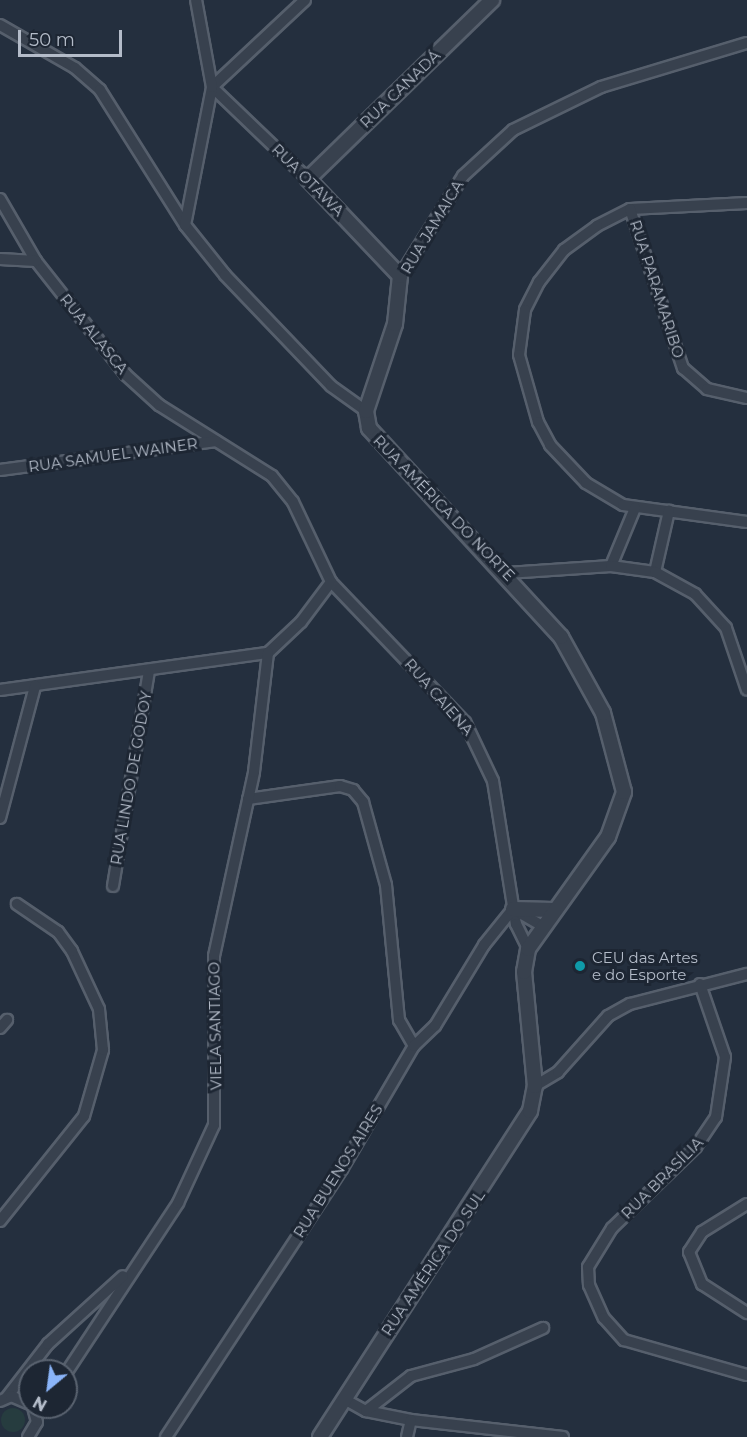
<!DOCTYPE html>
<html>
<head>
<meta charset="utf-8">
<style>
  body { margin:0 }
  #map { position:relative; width:747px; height:1437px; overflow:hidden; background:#242f3e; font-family:Montserrat,sans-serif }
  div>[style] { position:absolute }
  .green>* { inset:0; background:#263c3f }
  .round { border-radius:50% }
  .roads { filter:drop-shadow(2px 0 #565f6c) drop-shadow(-2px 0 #565f6c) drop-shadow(0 2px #565f6c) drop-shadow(0 -2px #565f6c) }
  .minor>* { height:10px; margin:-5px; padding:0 5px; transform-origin:5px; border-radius:5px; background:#38414e }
  .tertiary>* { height:14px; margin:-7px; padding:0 7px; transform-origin:7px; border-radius:7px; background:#38414e }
  .dots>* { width:16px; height:16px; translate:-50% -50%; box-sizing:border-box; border:3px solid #1d2633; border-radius:50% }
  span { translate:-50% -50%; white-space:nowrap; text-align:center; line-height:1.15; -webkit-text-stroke:6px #1d2633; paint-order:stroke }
  .street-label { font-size:15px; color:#b4bcc9 }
  .poi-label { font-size:15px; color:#b4bcc9 }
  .left { translate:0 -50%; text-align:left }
  .north { position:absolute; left:18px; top:1359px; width:60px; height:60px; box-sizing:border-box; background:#1d2633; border:2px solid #59626f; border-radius:50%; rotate:209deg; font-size:16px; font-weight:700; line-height:24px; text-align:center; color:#b4bcc9 }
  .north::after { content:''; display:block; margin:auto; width:21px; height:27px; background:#8ab4f8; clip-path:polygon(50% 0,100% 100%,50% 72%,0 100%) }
  .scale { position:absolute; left:18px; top:30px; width:104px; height:27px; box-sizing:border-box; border:3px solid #b4bcc9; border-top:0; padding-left:8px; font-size:18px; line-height:21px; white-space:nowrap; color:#b4bcc9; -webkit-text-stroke:4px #1d2633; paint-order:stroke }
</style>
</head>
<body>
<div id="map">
  <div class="green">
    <i class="round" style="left:1px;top:1408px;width:24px;height:24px"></i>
  </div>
  <div class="roads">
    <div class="minor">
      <i style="left:305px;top:0;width:127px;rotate:136.9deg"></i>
      <i style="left:212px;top:87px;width:133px;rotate:43.8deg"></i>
      <i style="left:0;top:25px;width:86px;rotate:29.8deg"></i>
      <i style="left:75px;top:68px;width:33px;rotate:41deg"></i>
      <i style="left:100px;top:90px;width:160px;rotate:57.8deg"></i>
      <i style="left:185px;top:225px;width:64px;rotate:51.3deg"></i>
      <i style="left:225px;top:275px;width:153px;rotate:46.3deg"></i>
      <i style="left:331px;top:386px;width:43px;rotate:35.5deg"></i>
      <i style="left:0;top:199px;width:72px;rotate:59.9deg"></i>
      <i style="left:36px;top:261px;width:145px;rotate:51.7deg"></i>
      <i style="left:126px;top:375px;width:45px;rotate:42.3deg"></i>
      <i style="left:159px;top:405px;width:133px;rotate:32.1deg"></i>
      <i style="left:272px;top:476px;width:33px;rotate:51deg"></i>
      <i style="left:293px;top:502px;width:89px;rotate:64.6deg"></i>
      <i style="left:331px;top:582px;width:194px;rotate:46.3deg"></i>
      <i style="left:465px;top:722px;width:65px;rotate:64.6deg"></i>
      <i style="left:493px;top:781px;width:145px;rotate:80.9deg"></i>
      <i style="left:516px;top:924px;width:28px;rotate:64deg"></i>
      <i style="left:747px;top:203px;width:117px;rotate:177.1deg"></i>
      <i style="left:630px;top:209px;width:37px;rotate:153deg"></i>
      <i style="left:597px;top:226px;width:41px;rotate:144deg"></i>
      <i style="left:564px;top:250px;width:41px;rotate:128deg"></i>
      <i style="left:539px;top:282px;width:31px;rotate:117deg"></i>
      <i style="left:525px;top:310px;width:45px;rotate:97.6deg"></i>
      <i style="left:519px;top:355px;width:70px;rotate:74.2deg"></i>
      <i style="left:538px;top:422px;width:26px;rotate:62deg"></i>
      <i style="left:550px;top:445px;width:52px;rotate:46.5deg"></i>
      <i style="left:586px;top:483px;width:43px;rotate:30.7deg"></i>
      <i style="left:623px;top:505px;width:125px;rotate:7.8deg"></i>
      <i style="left:630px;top:209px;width:168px;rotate:71.6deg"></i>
      <i style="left:683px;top:368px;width:32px;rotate:41deg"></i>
      <i style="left:707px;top:389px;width:41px;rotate:12.7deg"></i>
      <i style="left:185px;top:225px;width:141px;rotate:-78.9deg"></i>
      <i style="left:212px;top:87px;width:88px;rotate:-100.4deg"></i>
      <i style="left:0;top:259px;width:36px;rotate:3deg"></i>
      <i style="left:400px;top:276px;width:118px;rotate:-57.8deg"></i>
      <i style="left:463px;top:176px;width:68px;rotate:-42.6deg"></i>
      <i style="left:513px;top:130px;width:98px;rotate:-26deg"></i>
      <i style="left:601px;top:87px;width:152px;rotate:-16.8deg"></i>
      <i style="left:0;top:470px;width:218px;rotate:-7.6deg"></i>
      <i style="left:611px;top:566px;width:63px;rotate:-67.5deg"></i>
      <i style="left:655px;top:572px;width:63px;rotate:-77.1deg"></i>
      <i style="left:507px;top:573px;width:104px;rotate:-3.9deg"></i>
      <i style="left:611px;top:566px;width:44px;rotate:7.8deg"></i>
      <i style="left:655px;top:572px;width:46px;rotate:28.8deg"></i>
      <i style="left:695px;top:594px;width:46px;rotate:47.6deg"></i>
      <i style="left:726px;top:628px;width:65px;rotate:71.3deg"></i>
      <i style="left:0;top:690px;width:271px;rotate:-7.9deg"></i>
      <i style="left:268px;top:653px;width:45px;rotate:-43.2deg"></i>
      <i style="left:301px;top:622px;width:50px;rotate:-53.1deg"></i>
      <i style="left:248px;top:799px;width:93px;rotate:-8deg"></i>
      <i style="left:340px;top:786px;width:14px;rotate:17deg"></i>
      <i style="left:353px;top:790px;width:16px;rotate:50deg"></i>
      <i style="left:363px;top:802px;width:86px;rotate:74.5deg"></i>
      <i style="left:386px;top:885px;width:136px;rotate:84.5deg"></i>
      <i style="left:399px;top:1020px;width:30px;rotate:60deg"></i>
      <i style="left:0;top:818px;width:137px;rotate:-75.1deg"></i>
      <i style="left:113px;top:886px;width:219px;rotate:-80.5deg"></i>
      <i style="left:513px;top:909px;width:34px;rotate:30deg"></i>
      <i style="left:700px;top:984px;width:77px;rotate:71.1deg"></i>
      <i style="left:725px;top:1057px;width:61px;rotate:98.5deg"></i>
      <i style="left:716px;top:1117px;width:36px;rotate:124deg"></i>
      <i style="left:696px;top:1147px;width:117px;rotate:136deg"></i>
      <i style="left:612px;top:1228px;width:46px;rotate:121.6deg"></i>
      <i style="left:588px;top:1267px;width:18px;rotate:87deg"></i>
      <i style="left:589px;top:1285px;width:36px;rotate:66deg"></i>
      <i style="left:604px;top:1318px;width:30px;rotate:48deg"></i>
      <i style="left:624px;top:1340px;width:128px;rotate:15.9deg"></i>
      <i style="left:0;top:1028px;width:11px;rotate:-49deg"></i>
      <i style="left:535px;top:1086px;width:27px;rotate:-31deg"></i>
      <i style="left:558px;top:1072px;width:75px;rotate:-48.2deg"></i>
      <i style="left:608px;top:1016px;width:25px;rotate:-29deg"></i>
      <i style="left:630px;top:1004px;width:121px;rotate:-14.4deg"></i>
      <i style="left:747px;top:1204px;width:53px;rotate:148.1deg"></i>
      <i style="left:702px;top:1232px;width:24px;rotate:123deg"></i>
      <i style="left:689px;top:1252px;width:35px;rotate:68deg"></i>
      <i style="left:702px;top:1284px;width:54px;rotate:32.8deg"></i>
      <i style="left:0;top:1221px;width:134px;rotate:-51.3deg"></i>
      <i style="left:84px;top:1116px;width:69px;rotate:-73.9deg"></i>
      <i style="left:103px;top:1050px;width:41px;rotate:-95.6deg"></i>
      <i style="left:99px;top:1009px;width:64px;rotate:-115deg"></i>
      <i style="left:72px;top:951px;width:24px;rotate:-126deg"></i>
      <i style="left:58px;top:932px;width:50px;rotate:-145.7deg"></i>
      <i style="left:66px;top:1373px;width:204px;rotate:-56.6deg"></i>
      <i style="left:178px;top:1203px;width:86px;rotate:-65.2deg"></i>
      <i style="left:214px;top:1125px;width:169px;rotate:-90deg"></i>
      <i style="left:214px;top:956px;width:188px;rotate:-77.7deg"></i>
      <i style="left:254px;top:772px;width:120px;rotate:-83.3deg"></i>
      <i style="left:7px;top:1397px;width:67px;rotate:-52.3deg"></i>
      <i style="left:48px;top:1344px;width:101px;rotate:-42.2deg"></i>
      <i style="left:344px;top:1399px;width:25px;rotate:29deg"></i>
      <i style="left:366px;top:1411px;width:46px;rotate:11.3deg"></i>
      <i style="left:411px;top:1420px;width:153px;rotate:6.4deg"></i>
      <i style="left:0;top:1401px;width:12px;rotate:-24deg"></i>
      <i style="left:11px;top:1396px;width:21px;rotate:23deg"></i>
      <i style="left:366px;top:1411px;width:57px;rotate:-37.9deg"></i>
      <i style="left:411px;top:1376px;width:65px;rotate:-15.1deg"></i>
      <i style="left:474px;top:1359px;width:76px;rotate:-24.2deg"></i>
      <i style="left:28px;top:1437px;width:17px;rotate:-59deg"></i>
      <i style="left:37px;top:1422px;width:16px;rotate:-105deg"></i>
      <i style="left:166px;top:1437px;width:321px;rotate:-56.7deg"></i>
      <i style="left:342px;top:1169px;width:143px;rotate:-59.7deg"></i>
      <i style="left:414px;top:1046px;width:29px;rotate:-44deg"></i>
      <i style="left:435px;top:1026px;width:95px;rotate:-58.8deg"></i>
      <i style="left:484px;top:945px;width:46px;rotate:-51.1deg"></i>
      <i style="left:407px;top:1437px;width:17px;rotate:-77deg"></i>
    </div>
    <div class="tertiary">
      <i style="left:513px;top:909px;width:40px;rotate:1.4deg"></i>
      <i style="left:320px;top:1437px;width:388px;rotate:-57.2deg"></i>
      <i style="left:530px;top:1111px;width:25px;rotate:-79deg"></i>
      <i style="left:535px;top:1086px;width:115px;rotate:-95.5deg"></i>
      <i style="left:524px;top:972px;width:23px;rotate:-80deg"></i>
      <i style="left:528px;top:949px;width:138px;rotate:-54.5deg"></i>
      <i style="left:608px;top:837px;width:48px;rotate:-70.4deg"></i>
      <i style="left:624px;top:792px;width:82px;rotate:-104.9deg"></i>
      <i style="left:603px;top:713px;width:87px;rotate:-118.9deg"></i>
      <i style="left:561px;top:637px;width:284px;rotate:-132.6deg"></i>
      <i style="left:369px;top:428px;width:17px;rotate:-100deg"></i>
      <i style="left:366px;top:411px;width:92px;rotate:-71.6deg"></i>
      <i style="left:395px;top:324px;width:48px;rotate:-84.1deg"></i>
      <i style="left:400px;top:276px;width:134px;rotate:-133.5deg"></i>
      <i style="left:308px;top:179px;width:257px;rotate:-44.2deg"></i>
    </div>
  </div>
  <div class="dots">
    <i style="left:580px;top:966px;background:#0f9aa8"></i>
  </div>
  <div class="street-label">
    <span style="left:400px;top:89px;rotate:-44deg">RUA CANADÁ</span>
    <span style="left:308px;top:180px;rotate:45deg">RUA OTAWA</span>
    <span style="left:432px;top:227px;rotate:-59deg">RUA JAMAICA</span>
    <span style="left:657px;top:289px;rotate:72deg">RUA PARAMARIBO</span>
    <span style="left:94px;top:334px;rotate:51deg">RUA ALASCA</span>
    <span style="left:113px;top:455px;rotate:-8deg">RUA SAMUEL WAINER</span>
    <span style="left:444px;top:508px;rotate:46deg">RUA AMÉRICA DO NORTE</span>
    <span style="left:439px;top:697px;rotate:49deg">RUA CAIENA</span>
    <span style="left:131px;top:778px;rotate:-80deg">RUA LINDO DE GODOY</span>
    <span style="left:215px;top:1026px;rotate:-91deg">VIELA SANTIAGO</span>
    <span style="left:338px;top:1171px;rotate:-58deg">RUA BUENOS AIRES</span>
    <span style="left:662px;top:1178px;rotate:-45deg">RUA BRASÍLIA</span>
    <span style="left:433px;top:1263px;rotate:-56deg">RUA AMÉRICA DO SUL</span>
  </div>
  <div class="poi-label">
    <span class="left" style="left:592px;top:966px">CEU das Artes<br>e do Esporte</span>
  </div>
  <div class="north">N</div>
  <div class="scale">50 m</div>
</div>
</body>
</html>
